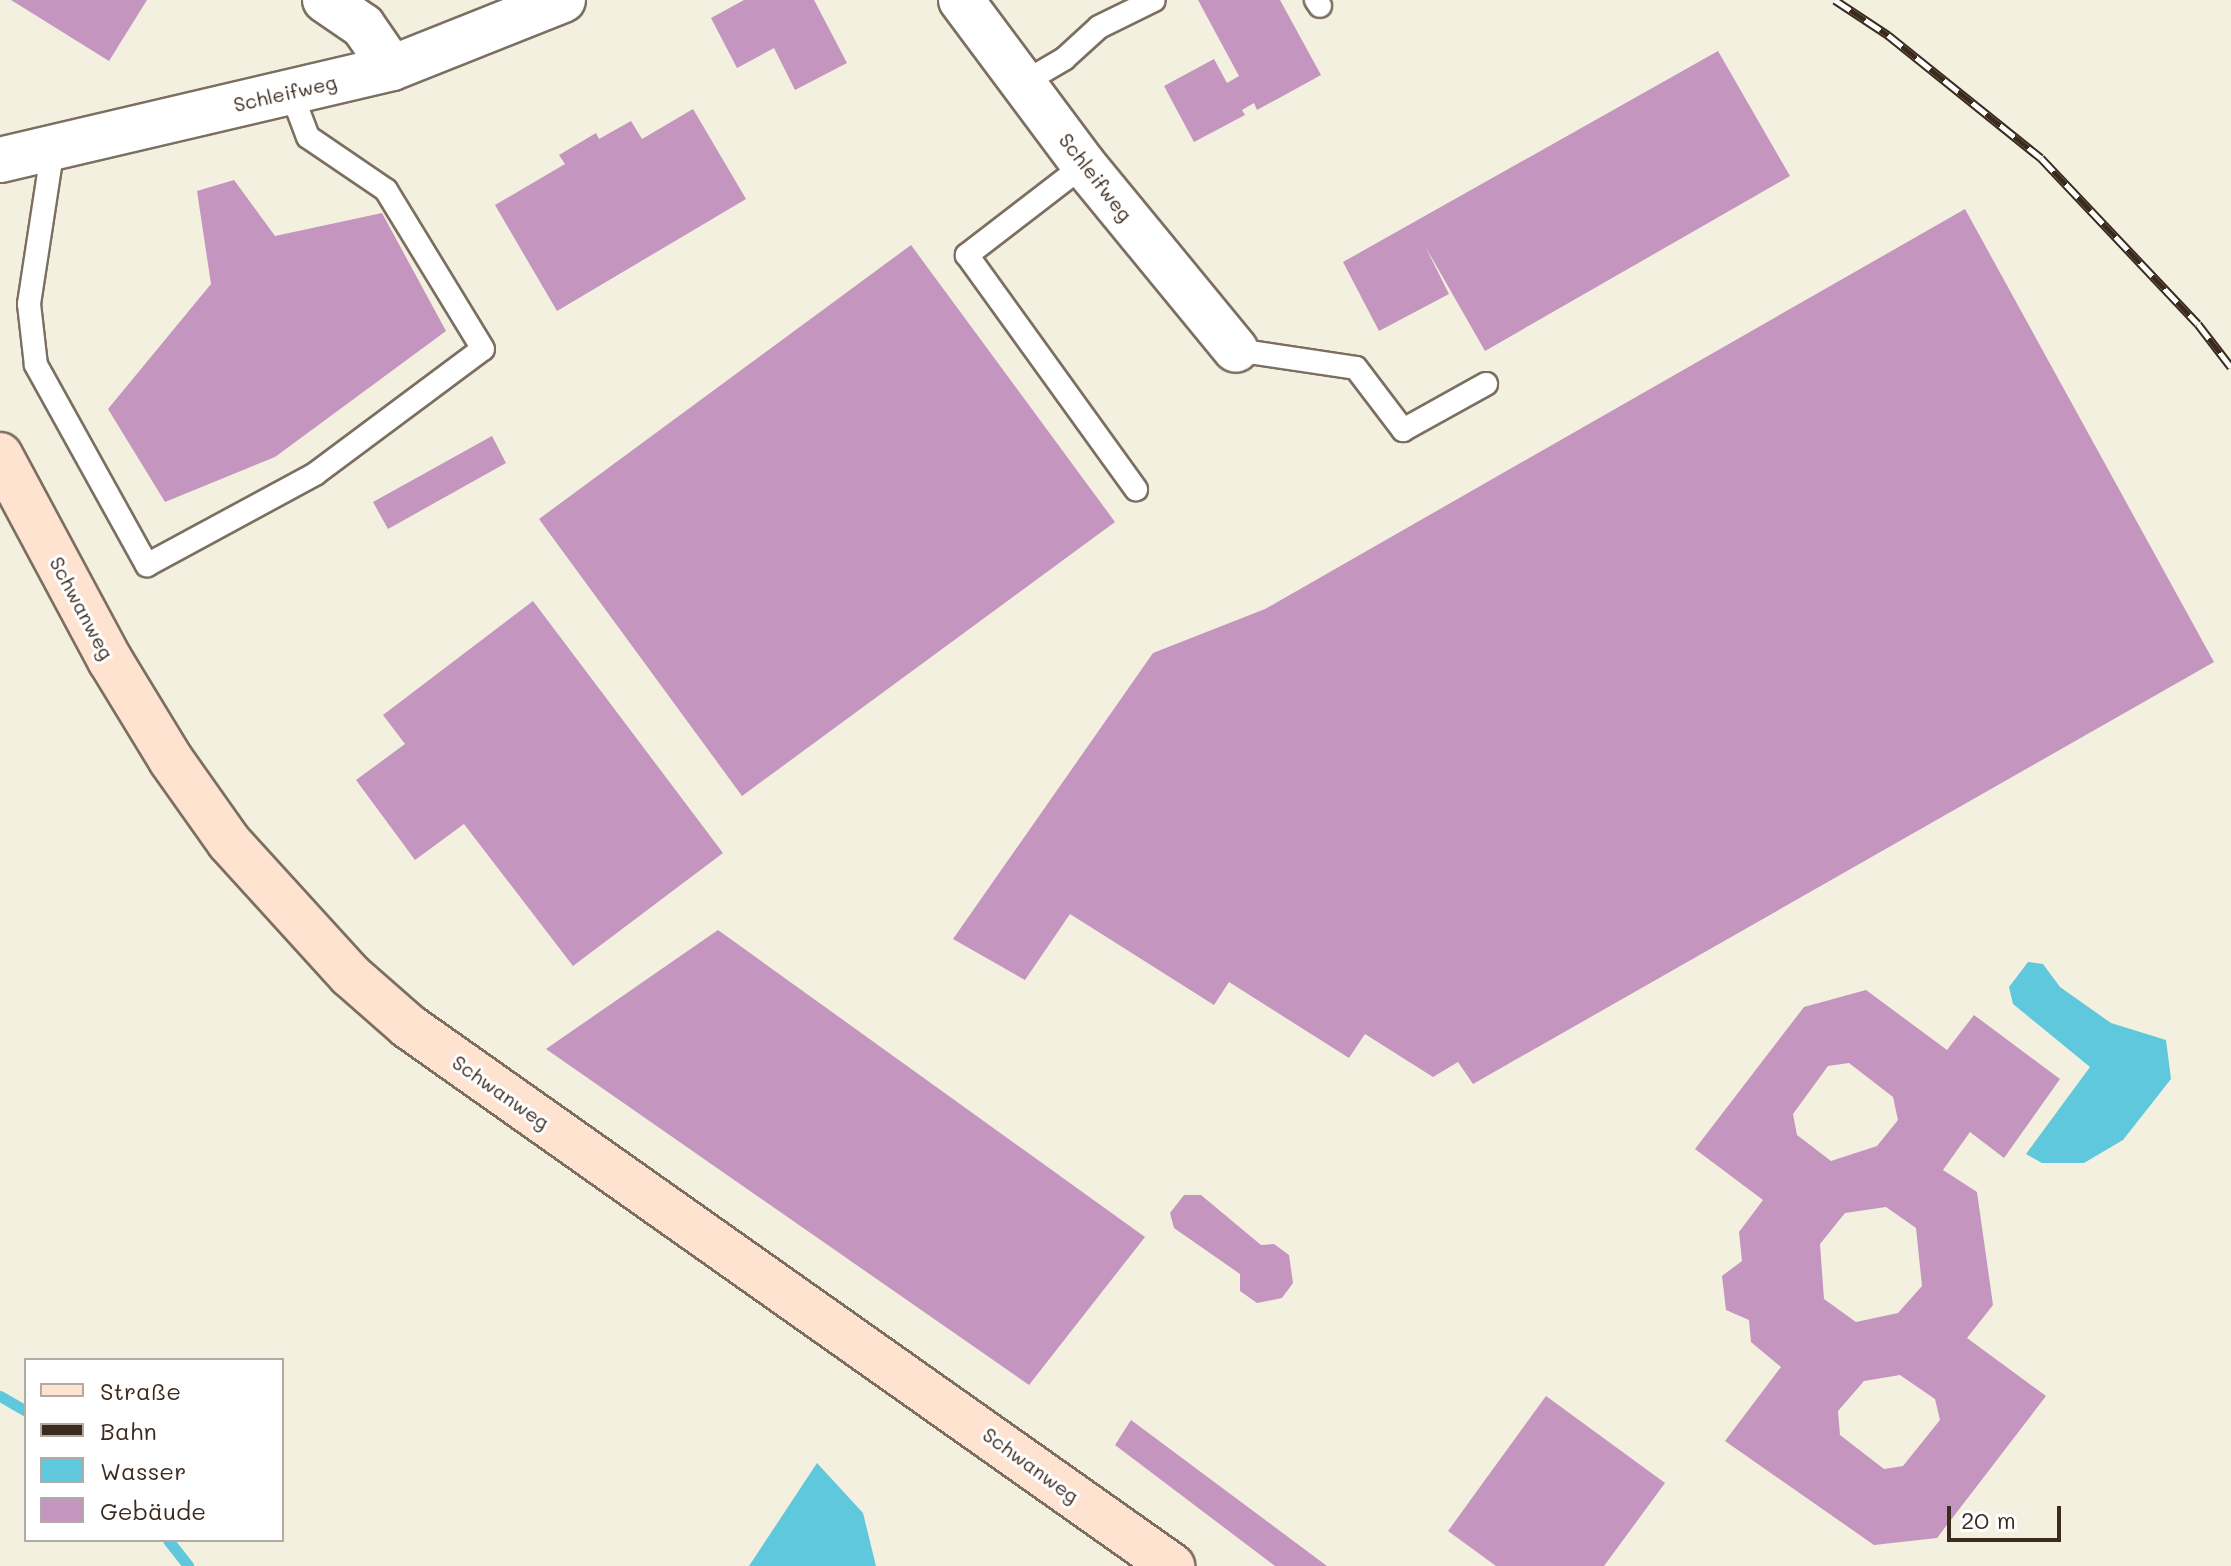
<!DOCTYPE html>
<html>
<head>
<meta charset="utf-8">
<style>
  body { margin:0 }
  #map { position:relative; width:2231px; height:1566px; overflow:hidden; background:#f4f0df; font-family:Mali,sans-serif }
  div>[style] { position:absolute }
  .water>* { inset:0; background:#60c8dc }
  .stream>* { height:11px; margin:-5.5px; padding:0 5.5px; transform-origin:5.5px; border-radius:5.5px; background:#60c8dc }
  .building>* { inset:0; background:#c395bf }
  .roads { filter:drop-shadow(2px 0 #7c6f62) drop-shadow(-2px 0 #7c6f62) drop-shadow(0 2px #7c6f62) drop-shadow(0 -2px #7c6f62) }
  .service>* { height:22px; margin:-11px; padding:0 11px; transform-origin:11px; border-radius:11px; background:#fff }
  .minor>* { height:44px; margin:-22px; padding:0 22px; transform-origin:22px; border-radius:22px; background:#fff }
  .secondary>* { height:44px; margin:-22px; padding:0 22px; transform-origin:22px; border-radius:22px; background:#fee3d1 }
  .rail>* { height:9px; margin-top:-4.5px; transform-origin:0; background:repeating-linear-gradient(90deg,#fff 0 18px,#3b2a1e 0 36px); box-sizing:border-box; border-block:2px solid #3b2a1e }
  span { translate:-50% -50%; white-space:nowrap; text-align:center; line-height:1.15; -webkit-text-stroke:6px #fff; paint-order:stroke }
  .street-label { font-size:20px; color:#3b2a1e }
  .legend { position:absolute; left:24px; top:1358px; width:260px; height:184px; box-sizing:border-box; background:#fff; border:2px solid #b1aaa5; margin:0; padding:10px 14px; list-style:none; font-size:24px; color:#3b2a1e }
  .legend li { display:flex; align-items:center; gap:16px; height:40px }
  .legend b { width:40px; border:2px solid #b1aaa5 }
  .scale { position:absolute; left:1947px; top:1506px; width:114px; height:36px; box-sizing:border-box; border:4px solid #3b2a1e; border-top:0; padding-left:10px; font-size:24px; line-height:28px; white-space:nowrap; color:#3b2a1e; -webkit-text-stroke:6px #fff; paint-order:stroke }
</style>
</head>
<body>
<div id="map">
  <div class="water">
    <i style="clip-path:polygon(2028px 962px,2043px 964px,2060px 987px,2111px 1023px,2166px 1040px,2171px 1079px,2123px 1140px,2084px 1163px,2042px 1163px,2026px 1154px,2090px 1067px,2013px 1004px,2009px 987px)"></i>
    <i style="clip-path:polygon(817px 1463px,863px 1513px,876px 1566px,749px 1566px)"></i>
  </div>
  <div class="stream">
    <i style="left:0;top:1396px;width:30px;rotate:30deg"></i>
    <i style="left:168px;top:1540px;width:33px;rotate:52deg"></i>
  </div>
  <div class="building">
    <i style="clip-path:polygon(11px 0,147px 0,109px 61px)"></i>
    <i style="clip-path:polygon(744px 0,814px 0,847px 63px,795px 90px,774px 48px,737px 68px,711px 18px)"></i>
    <i style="clip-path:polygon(1198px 0,1280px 0,1321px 75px,1257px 110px,1254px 103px,1242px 110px,1245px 115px,1194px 142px,1164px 86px,1214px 59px,1227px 83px,1239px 76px)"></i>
    <i style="clip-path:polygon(1718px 51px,1790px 176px,1485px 351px,1425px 246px,1449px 294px,1379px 331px,1343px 262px)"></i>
    <i style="clip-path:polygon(693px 109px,746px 199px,557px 311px,495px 205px,565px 164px,559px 155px,596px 133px,599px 139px,631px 121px,642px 139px)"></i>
    <i style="clip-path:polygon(234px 180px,275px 236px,382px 213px,446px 331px,275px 457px,165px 502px,108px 409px,211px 284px,197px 191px)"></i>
    <i style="clip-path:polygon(1965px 209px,2214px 662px,1473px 1084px,1458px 1062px,1433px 1077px,1365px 1034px,1349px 1058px,1229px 982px,1214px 1005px,1070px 914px,1025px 980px,953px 939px,1153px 653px,1265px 609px)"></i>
    <i style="clip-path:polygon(911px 245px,1115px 522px,742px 796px,539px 519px)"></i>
    <i style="clip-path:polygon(492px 436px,506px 463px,388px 529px,373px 502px)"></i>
    <i style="clip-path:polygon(533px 601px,723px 853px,573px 966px,464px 824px,415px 860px,356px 780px,405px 744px,383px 715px)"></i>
    <i style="clip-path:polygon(718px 930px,1145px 1237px,1029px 1385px,546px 1049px)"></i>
    <i style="clip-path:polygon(evenodd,1866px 990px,1947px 1050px,1974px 1015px,2060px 1079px,2004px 1158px,1970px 1132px,1943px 1170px,1977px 1192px,1993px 1305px,1967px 1338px,2046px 1396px,1937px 1538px,1874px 1545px,1725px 1441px,1781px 1367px,1751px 1342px,1749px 1320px,1726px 1310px,1722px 1276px,1742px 1261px,1739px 1232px,1763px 1200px,1695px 1149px,1804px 1007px,1866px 990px,1849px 1063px,1893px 1097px,1898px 1120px,1877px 1146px,1831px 1161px,1797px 1135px,1793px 1114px,1828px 1066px,1849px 1063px,1866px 990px,1886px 1207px,1916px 1228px,1922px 1286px,1898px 1313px,1856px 1322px,1824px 1299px,1820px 1244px,1845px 1213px,1886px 1207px,1866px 990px,1900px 1375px,1935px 1399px,1940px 1420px,1903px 1466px,1884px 1469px,1840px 1435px,1838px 1411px,1864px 1381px,1900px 1375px)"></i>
    <i style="clip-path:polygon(1184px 1195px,1201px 1195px,1261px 1245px,1274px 1244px,1289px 1255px,1293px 1283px,1282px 1298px,1257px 1303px,1240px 1291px,1240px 1274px,1174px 1228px,1170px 1213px)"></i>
    <i style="clip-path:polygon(1546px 1396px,1665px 1483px,1604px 1566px,1496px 1566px,1448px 1531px)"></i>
    <i style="clip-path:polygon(1131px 1420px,1327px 1566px,1275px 1566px,1115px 1445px)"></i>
  </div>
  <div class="roads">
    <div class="service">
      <i style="left:1316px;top:0;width:7px;rotate:56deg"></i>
      <i style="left:1023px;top:83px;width:48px;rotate:-30.3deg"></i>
      <i style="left:1064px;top:59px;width:47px;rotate:-42.4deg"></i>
      <i style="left:1099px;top:27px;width:61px;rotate:-26.1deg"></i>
      <i style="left:53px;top:147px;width:159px;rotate:98.7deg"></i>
      <i style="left:29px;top:304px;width:61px;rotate:83.5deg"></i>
      <i style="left:36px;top:365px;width:229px;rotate:61deg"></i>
      <i style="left:147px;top:565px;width:191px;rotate:-28.4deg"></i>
      <i style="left:315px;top:474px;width:209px;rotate:-36.7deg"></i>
      <i style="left:483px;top:349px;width:186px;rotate:-121.4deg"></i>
      <i style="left:386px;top:190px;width:94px;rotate:-145.8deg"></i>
      <i style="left:308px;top:137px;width:48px;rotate:-110.7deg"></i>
      <i style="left:1084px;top:165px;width:148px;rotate:142.4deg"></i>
      <i style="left:967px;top:255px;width:289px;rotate:54.2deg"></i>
      <i style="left:1236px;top:350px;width:121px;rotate:8.5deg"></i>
      <i style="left:1356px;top:368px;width:78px;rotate:52.8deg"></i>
      <i style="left:1403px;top:430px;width:95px;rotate:-29deg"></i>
    </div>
    <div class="minor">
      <i style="left:325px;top:0;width:46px;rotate:34.4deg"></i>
      <i style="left:363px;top:26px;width:51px;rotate:55.4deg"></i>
      <i style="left:961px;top:0;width:206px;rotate:53.3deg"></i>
      <i style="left:1084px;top:165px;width:239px;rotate:50.6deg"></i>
      <i style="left:0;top:160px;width:403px;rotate:-13.2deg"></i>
      <i style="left:392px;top:68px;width:184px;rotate:-21.7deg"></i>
    </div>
    <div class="secondary">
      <i style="left:0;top:455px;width:233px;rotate:61.8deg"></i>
      <i style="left:110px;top:660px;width:117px;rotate:58.6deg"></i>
      <i style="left:171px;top:760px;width:100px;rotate:54.7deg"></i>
      <i style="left:229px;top:842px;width:180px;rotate:47.7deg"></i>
      <i style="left:350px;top:975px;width:77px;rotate:41.3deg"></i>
      <i style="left:408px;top:1026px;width:936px;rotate:35.25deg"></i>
    </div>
  </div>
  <div class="rail">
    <i style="left:1835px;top:0;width:64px;rotate:33.4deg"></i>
    <i style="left:1888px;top:35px;width:196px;rotate:38.8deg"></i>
    <i style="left:2041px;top:158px;width:228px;rotate:46.6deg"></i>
    <i style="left:2198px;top:324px;width:54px;rotate:52.5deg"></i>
  </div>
  <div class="street-label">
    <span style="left:285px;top:93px;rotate:-13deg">Schleifweg</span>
    <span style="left:1096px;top:177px;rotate:52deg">Schleifweg</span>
    <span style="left:82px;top:608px;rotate:62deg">Schwanweg</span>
    <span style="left:501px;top:1092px;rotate:35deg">Schwanweg</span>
    <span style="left:1031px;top:1465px;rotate:36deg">Schwanweg</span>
  </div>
  <ul class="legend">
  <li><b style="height:10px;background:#fee3d1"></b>Straße</li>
  <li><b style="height:10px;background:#3b2a1e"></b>Bahn</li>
  <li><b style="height:22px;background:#60c8dc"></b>Wasser</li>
  <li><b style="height:22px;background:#c395bf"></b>Gebäude</li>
  </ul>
  <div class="scale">20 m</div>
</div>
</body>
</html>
